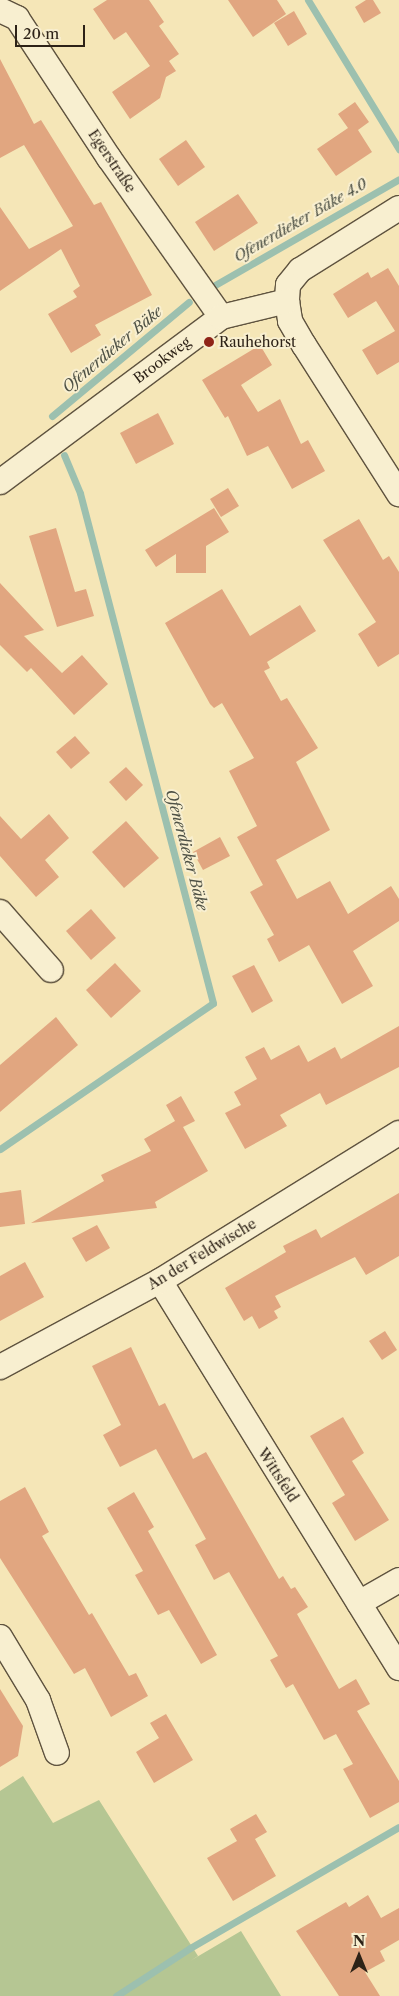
<!DOCTYPE html>
<html>
<head>
<meta charset="utf-8">
<style>
  body { margin:0 }
  #map { position:relative; width:399px; height:1996px; overflow:hidden; background:#f5e6b7; font-family:"Libre Caslon Text",serif }
  div>[style] { position:absolute }
  .green>* { inset:0; background:#b5c693 }
  .stream>* { height:7px; margin:-3.5px; padding:0 3.5px; transform-origin:3.5px; border-radius:3.5px; background:#9cc0af }
  .building>* { inset:0; background:#e1a680 }
  .roads { filter:drop-shadow(1px 0 #5f533f) drop-shadow(-1px 0 #5f533f) drop-shadow(0 1px #5f533f) drop-shadow(0 -1px #5f533f) }
  .street>* { height:24px; margin:-12px; padding:0 12px; transform-origin:12px; border-radius:12px; background:#f8efd0 }
  .dots>* { width:14px; height:14px; translate:-50% -50%; box-sizing:border-box; border:2px solid #f8efd0; border-radius:50% }
  span { translate:-50% -50%; white-space:nowrap; text-align:center; line-height:1.15; -webkit-text-stroke:4px #f8efd0; paint-order:stroke }
  .street-label { font-size:14px; color:#2d2217 }
  .poi-label { font-size:14px; color:#2d2217 }
  .left { translate:0 -50%; text-align:left }
  .water-label { font-size:15px; color:#4e5145; font-style:italic }
  .north { position:absolute; left:334px; top:1931px; width:50px; height:50px; -webkit-text-stroke:4px #f8efd0; paint-order:stroke; rotate:0deg; font-size:14px; font-weight:700; line-height:20px; text-align:center; color:#2d2217 }
  .north::after { content:''; display:block; margin:auto; width:18px; height:22px; background:#2d2217; clip-path:polygon(50% 0,100% 100%,50% 72%,0 100%) }
  .scale { position:absolute; left:15px; top:25px; width:70px; height:22px; box-sizing:border-box; border:2px solid #2d2217; border-top:0; padding-left:6px; font-size:15px; line-height:18px; white-space:nowrap; color:#2d2217; -webkit-text-stroke:4px #f8efd0; paint-order:stroke }
</style>
</head>
<body>
<div id="map">
  <div class="green">
    <i style="clip-path:polygon(23px 1776px,53px 1823px,99px 1800px,198px 1956px,190px 1961px,241px 1931px,281px 1996px,0 1996px,0 1791px)"></i>
  </div>
  <div class="stream">
    <i style="left:308px;top:0;width:175px;rotate:58.6deg"></i>
    <i style="left:215px;top:285px;width:212px;rotate:-29.9deg"></i>
    <i style="left:52px;top:416px;width:178px;rotate:-39.8deg"></i>
    <i style="left:0;top:1149px;width:258px;rotate:-34.4deg"></i>
    <i style="left:213px;top:1003px;width:527px;rotate:-104.62deg"></i>
    <i style="left:80px;top:493px;width:41px;rotate:-112.8deg"></i>
    <i style="left:116px;top:1996px;width:88px;rotate:-33deg"></i>
    <i style="left:190px;top:1948px;width:241px;rotate:-30.1deg"></i>
  </div>
  <div class="building">
    <i style="clip-path:polygon(107px 0,149px 0,164px 22px,159px 26px,179px 54px,169px 61px,176px 71px,166px 77px,160px 98px,130px 119px,112px 92px,150px 66px,126px 32px,114px 40px,93px 9px)"></i>
    <i style="clip-path:polygon(228px 0,277px 0,286px 14px,253px 37px)"></i>
    <i style="clip-path:polygon(366px 0,373px 0,381px 13px,364px 23px,355px 7px)"></i>
    <i style="clip-path:polygon(294px 11px,307px 34px,288px 46px,274px 23px)"></i>
    <i style="clip-path:polygon(0 59px,34px 124px,41px 120px,94px 205px,101px 202px,152px 295px,95px 325px,101px 335px,71px 353px,48px 314px,77px 297px,73px 291px,80px 286px,61px 249px,0 291px,0 207px,29px 249px,73px 226px,24px 145px,0 158px)"></i>
    <i style="clip-path:polygon(355px 102px,369px 122px,358px 130px,372px 152px,336px 176px,317px 149px,348px 128px,338px 114px)"></i>
    <i style="clip-path:polygon(186px 140px,205px 167px,178px 186px,159px 159px)"></i>
    <i style="clip-path:polygon(238px 194px,258px 223px,214px 251px,195px 222px)"></i>
    <i style="clip-path:polygon(388px 268px,399px 286px,399px 362px,377px 375px,362px 350px,395px 331px,376px 301px,348px 318px,333px 294px,368px 272px,371px 278px)"></i>
    <i style="clip-path:polygon(260px 345px,272px 365px,241px 385px,258px 412px,280px 399px,301px 444px,308px 440px,325px 471px,292px 489px,268px 446px,247px 456px,228px 416px,225px 418px,202px 380px)"></i>
    <i style="clip-path:polygon(158px 413px,174px 444px,136px 464px,120px 433px)"></i>
    <i style="clip-path:polygon(228px 488px,239px 506px,221px 517px,210px 499px)"></i>
    <i style="clip-path:polygon(214px 508px,229px 532px,206px 546px,206px 573px,176px 573px,176px 554px,156px 567px,145px 550px)"></i>
    <i style="clip-path:polygon(359px 519px,383px 560px,389px 556px,399px 572px,399px 654px,378px 667px,358px 634px,376px 622px,323px 540px)"></i>
    <i style="clip-path:polygon(56px 528px,75px 592px,86px 589px,94px 616px,57px 627px,29px 536px)"></i>
    <i style="clip-path:polygon(0 583px,44px 630px,24px 636px,62px 673px,82px 655px,108px 684px,74px 715px,31px 668px,27px 672px,0 645px)"></i>
    <i style="clip-path:polygon(222px 589px,250px 636px,300px 605px,316px 631px,267px 662px,270px 668px,264px 671px,281px 701px,287px 698px,318px 748px,296px 762px,330px 830px,276px 860px,297px 899px,330px 881px,348px 914px,391px 886px,399px 899px,399px 921px,353px 951px,373px 986px,342px 1004px,309px 945px,279px 962px,267px 939px,274px 935px,250px 892px,263px 885px,237px 837px,257px 826px,229px 771px,254px 758px,222px 703px,214px 708px,210px 704px,165px 623px)"></i>
    <i style="clip-path:polygon(75px 736px,90px 753px,71px 769px,56px 752px)"></i>
    <i style="clip-path:polygon(126px 767px,143px 785px,126px 801px,109px 782px)"></i>
    <i style="clip-path:polygon(49px 814px,69px 838px,45px 860px,59px 877px,36px 897px,0 856px,0 816px,21px 839px)"></i>
    <i style="clip-path:polygon(126px 821px,159px 858px,124px 888px,92px 852px)"></i>
    <i style="clip-path:polygon(220px 837px,230px 856px,203px 870px,193px 852px)"></i>
    <i style="clip-path:polygon(91px 909px,116px 938px,91px 960px,66px 931px)"></i>
    <i style="clip-path:polygon(115px 963px,141px 991px,111px 1018px,86px 990px)"></i>
    <i style="clip-path:polygon(254px 965px,273px 1001px,252px 1013px,232px 976px)"></i>
    <i style="clip-path:polygon(56px 1017px,78px 1045px,0 1112px,0 1065px)"></i>
    <i style="clip-path:polygon(399px 1026px,399px 1067px,326px 1105px,320px 1093px,280px 1115px,287px 1126px,245px 1149px,225px 1113px,241px 1105px,234px 1092px,257px 1079px,245px 1057px,264px 1047px,271px 1060px,299px 1045px,308px 1062px,335px 1047px,341px 1059px)"></i>
    <i style="clip-path:polygon(181px 1096px,195px 1121px,183px 1127px,208px 1171px,155px 1202px,157px 1208px,31px 1223px,104px 1181px,101px 1175px,151px 1151px,144px 1139px,175px 1121px,166px 1105px)"></i>
    <i style="clip-path:polygon(21px 1190px,25px 1224px,0 1227px,0 1193px)"></i>
    <i style="clip-path:polygon(399px 1193px,399px 1256px,366px 1275px,355px 1257px,275px 1296px,281px 1307px,274px 1311px,278px 1318px,259px 1329px,252px 1316px,244px 1321px,225px 1288px,286px 1252px,283px 1246px,316px 1229px,321px 1238px)"></i>
    <i style="clip-path:polygon(97px 1225px,110px 1248px,86px 1262px,72px 1238px)"></i>
    <i style="clip-path:polygon(25px 1262px,44px 1297px,0 1321px,0 1276px)"></i>
    <i style="clip-path:polygon(385px 1331px,397px 1350px,382px 1360px,369px 1341px)"></i>
    <i style="clip-path:polygon(131px 1347px,159px 1406px,165px 1403px,193px 1459px,206px 1452px,279px 1579px,283px 1576px,291px 1589px,295px 1587px,308px 1607px,297px 1614px,339px 1689px,356px 1679px,370px 1704px,357px 1711px,399px 1781px,399px 1802px,370px 1818px,343px 1769px,353px 1764px,336px 1734px,324px 1740px,293px 1684px,286px 1688px,270px 1660px,278px 1656px,229px 1572px,214px 1580px,195px 1545px,206px 1539px,156px 1449px,120px 1467px,103px 1435px,121px 1425px,92px 1366px)"></i>
    <i style="clip-path:polygon(343px 1417px,364px 1453px,352px 1461px,389px 1520px,355px 1541px,332px 1503px,345px 1495px,310px 1436px)"></i>
    <i style="clip-path:polygon(25px 1487px,49px 1532px,42px 1536px,89px 1615px,92px 1613px,129px 1676px,136px 1673px,148px 1696px,111px 1717px,85px 1668px,74px 1674px,0 1558px,0 1501px)"></i>
    <i style="clip-path:polygon(134px 1492px,154px 1527px,148px 1531px,217px 1655px,201px 1664px,169px 1610px,158px 1615px,135px 1575px,143px 1571px,107px 1508px)"></i>
    <i style="clip-path:polygon(0 1689px,23px 1726px,18px 1756px,0 1767px)"></i>
    <i style="clip-path:polygon(166px 1714px,193px 1760px,154px 1783px,136px 1752px,159px 1738px,150px 1723px)"></i>
    <i style="clip-path:polygon(256px 1814px,267px 1832px,255px 1839px,276px 1876px,233px 1901px,207px 1858px,237px 1841px,230px 1829px)"></i>
    <i style="clip-path:polygon(368px 1895px,381px 1918px,399px 1908px,399px 1940px,380px 1951px,385px 1961px,365px 1972px,380px 1996px,339px 1996px,296px 1931px,346px 1902px,349px 1907px)"></i>
  </div>
  <div class="roads">
    <div class="street">
      <i style="left:0;top:10px;width:19px;rotate:25deg"></i>
      <i style="left:17px;top:18px;width:168px;rotate:56.7deg"></i>
      <i style="left:109px;top:158px;width:194px;rotate:54.8deg"></i>
      <i style="left:399px;top:208px;width:117px;rotate:147.9deg"></i>
      <i style="left:300px;top:270px;width:19px;rotate:129deg"></i>
      <i style="left:288px;top:285px;width:16px;rotate:94deg"></i>
      <i style="left:287px;top:301px;width:20px;rotate:81deg"></i>
      <i style="left:290px;top:321px;width:28px;rotate:60deg"></i>
      <i style="left:304px;top:345px;width:177px;rotate:57.5deg"></i>
      <i style="left:0;top:482px;width:276px;rotate:-36.7deg"></i>
      <i style="left:221px;top:317px;width:68px;rotate:-13.6deg"></i>
      <i style="left:0;top:912px;width:77px;rotate:48.7deg"></i>
      <i style="left:160px;top:1281px;width:455px;rotate:58.3deg"></i>
      <i style="left:0;top:1367px;width:182px;rotate:-28.3deg"></i>
      <i style="left:160px;top:1281px;width:281px;rotate:-31.8deg"></i>
      <i style="left:359px;top:1603px;width:46px;rotate:-29.9deg"></i>
      <i style="left:0;top:1637px;width:74px;rotate:58.9deg"></i>
      <i style="left:38px;top:1700px;width:56px;rotate:70.3deg"></i>
    </div>
  </div>
  <div class="dots">
    <i style="left:209px;top:342px;background:#8f2418"></i>
  </div>
  <div class="street-label">
    <span style="left:112px;top:161px;rotate:56deg">Egerstraße</span>
    <span style="left:162px;top:360px;rotate:-37deg">Brookweg</span>
    <span style="left:202px;top:1254px;rotate:-31deg">An der Feldwische</span>
    <span style="left:278px;top:1475px;rotate:57deg">Wittsfeld</span>
  </div>
  <div class="poi-label">
    <span class="left" style="left:219px;top:342px">Rauhehorst</span>
  </div>
  <div class="water-label">
    <span style="left:300px;top:220px;rotate:-30deg">Ofenerdieker Bäke 4.0</span>
    <span style="left:112px;top:349px;rotate:-40deg">Ofenerdieker Bäke</span>
    <span style="left:187px;top:850px;rotate:75deg">Ofenerdieker Bäke</span>
  </div>
  <div class="north">N</div>
  <div class="scale">20 m</div>
</div>
</body>
</html>
